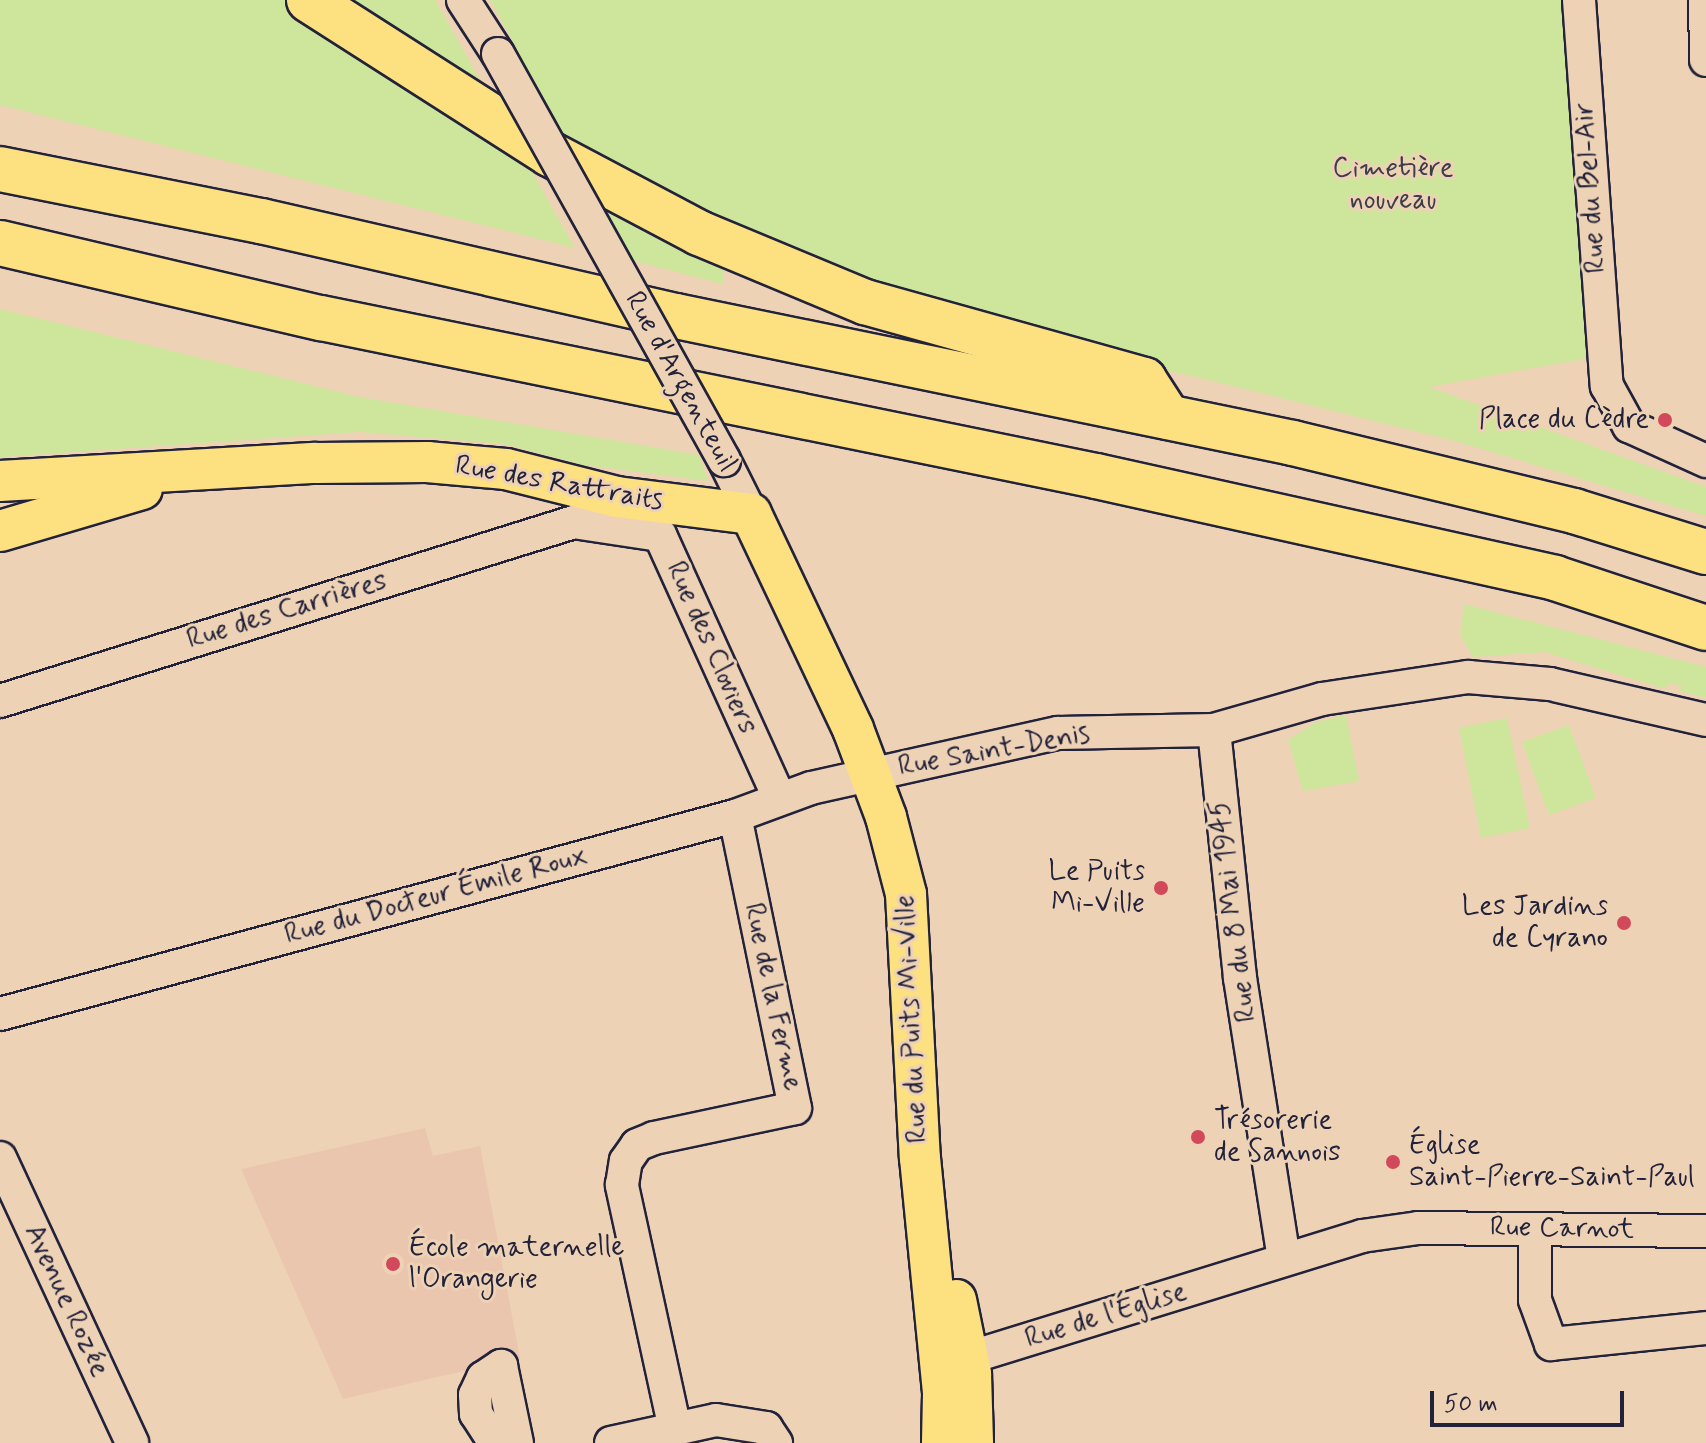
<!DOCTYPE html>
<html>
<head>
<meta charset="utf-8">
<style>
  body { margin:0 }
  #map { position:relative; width:1706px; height:1443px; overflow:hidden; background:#eed2b5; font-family:Mynerve,sans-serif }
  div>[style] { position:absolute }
  .built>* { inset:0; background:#ebc6af }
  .green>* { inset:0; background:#cee69c }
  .roads { filter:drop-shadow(2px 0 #22223b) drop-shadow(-2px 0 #22223b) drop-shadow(0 2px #22223b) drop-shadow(0 -2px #22223b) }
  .minor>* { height:32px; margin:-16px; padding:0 16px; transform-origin:16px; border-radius:16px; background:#eed2b5 }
  .major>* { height:40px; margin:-20px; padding:0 20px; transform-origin:20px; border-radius:20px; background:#fde080 }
  .highway>* { height:44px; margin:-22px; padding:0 22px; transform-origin:22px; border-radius:22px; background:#fde080 }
  .bridges { filter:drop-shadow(2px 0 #22223b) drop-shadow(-2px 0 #22223b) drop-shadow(0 2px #22223b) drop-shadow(0 -2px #22223b) }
  .minor-bridge>* { height:32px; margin:-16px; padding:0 16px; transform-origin:16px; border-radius:16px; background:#eed2b5 }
  .dots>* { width:22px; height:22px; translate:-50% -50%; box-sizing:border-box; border:4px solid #eed2b5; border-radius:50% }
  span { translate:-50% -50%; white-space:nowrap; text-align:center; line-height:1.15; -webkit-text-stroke:6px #eed2b5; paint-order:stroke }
  .park-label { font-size:28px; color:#3c3f4a }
  .street-label { font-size:28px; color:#22223b }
  .poi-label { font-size:28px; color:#22223b }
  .right { translate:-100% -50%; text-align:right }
  .left { translate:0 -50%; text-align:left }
  .scale { position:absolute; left:1430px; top:1391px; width:194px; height:36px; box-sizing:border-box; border:4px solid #22223b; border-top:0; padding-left:10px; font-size:24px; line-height:28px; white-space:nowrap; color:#22223b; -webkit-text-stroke:6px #eed2b5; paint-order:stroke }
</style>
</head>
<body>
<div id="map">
  <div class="built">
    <i style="clip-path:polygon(425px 1128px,433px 1156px,480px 1146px,520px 1358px,343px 1399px,241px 1169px)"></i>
  </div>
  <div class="green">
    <i style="clip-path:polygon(0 0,435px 0,575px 248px,0 105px)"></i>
    <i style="clip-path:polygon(490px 0,1562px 0,1594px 357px,1429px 387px,1706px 487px,1706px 516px,1451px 440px,1192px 376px,960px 330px,573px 153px)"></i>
    <i style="clip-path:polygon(597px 196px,723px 261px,723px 284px,634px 261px)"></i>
    <i style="clip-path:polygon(0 309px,360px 397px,699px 455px,708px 481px,584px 465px,504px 444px,359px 432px,0 457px)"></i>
    <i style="clip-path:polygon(1464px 604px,1706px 667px,1706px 698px,1680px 691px,1681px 686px,1668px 683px,1666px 689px,1545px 652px,1473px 657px,1460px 634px)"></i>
    <i style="clip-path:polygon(1346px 715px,1359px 781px,1303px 791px,1288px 740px,1316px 722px)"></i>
    <i style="clip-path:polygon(1507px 718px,1530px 828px,1481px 838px,1459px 728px)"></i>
    <i style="clip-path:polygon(1569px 725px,1596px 798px,1549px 815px,1522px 742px)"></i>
  </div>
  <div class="roads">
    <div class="minor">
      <i style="left:463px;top:0;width:64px;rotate:57.1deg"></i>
      <i style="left:1579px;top:0;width:387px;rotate:85.9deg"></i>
      <i style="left:1607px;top:386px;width:46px;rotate:61.2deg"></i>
      <i style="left:1629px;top:426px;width:85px;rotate:24.4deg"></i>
      <i style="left:1705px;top:0;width:60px;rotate:89deg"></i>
      <i style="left:724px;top:460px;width:60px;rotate:63.4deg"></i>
      <i style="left:0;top:701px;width:601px;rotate:-17.32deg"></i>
      <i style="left:574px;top:522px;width:87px;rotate:8.6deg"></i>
      <i style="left:660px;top:535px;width:288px;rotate:65.6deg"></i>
      <i style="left:1214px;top:730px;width:249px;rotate:84deg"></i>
      <i style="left:1240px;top:978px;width:283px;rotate:81.1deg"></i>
      <i style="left:0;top:1014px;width:761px;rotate:-15.08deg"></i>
      <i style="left:735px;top:816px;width:81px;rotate:-20.2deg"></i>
      <i style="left:811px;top:788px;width:253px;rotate:-12.6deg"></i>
      <i style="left:1058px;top:733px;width:156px;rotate:-1.1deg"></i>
      <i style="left:1214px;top:730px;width:112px;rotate:-16deg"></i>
      <i style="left:1322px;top:699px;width:148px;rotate:-8.6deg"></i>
      <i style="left:1468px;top:677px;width:82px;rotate:4.9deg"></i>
      <i style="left:1550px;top:684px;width:160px;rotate:13deg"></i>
      <i style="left:0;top:1158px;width:314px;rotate:65.1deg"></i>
      <i style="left:1535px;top:1229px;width:71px;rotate:90deg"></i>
      <i style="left:1535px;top:1300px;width:47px;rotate:70deg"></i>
      <i style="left:1551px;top:1344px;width:156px;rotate:-5.9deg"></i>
      <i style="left:956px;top:1378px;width:23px;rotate:-59deg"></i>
      <i style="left:968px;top:1358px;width:412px;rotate:-17.2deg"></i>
      <i style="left:1362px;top:1236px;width:57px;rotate:-8.1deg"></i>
      <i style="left:1418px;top:1228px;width:288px;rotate:0.6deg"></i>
      <i style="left:675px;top:1429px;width:250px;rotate:-102.3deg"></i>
      <i style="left:622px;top:1185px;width:24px;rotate:-81deg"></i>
      <i style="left:626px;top:1161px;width:19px;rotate:-55deg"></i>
      <i style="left:637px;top:1145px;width:18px;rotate:-22deg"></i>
      <i style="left:654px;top:1138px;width:144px;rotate:-12deg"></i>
      <i style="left:795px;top:1108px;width:298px;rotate:-101.6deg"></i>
      <i style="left:495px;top:1443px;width:35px;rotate:-123deg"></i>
      <i style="left:476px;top:1414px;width:19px;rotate:-93deg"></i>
      <i style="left:475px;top:1395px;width:19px;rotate:-65deg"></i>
      <i style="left:483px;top:1378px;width:22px;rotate:-34deg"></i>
      <i style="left:501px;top:1366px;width:79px;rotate:78.3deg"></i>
      <i style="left:611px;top:1443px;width:107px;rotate:-12.4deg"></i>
      <i style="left:716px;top:1420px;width:51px;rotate:9.1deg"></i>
      <i style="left:766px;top:1428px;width:18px;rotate:56deg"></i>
    </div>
    <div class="major">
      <i style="left:0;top:481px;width:316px;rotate:-3.3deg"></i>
      <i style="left:315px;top:463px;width:112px;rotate:-0.5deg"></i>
      <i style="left:427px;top:462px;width:79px;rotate:5.1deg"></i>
      <i style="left:506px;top:469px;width:114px;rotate:14.2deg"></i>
      <i style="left:617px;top:497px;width:135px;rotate:7.2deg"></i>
      <i style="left:751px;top:514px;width:238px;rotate:64.6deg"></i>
      <i style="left:853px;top:729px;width:94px;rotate:69.4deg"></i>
      <i style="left:886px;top:817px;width:80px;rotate:75.4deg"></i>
      <i style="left:906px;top:894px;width:264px;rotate:87deg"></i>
      <i style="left:920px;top:1158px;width:237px;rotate:84.4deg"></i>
      <i style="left:943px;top:1394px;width:49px;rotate:91.2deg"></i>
      <i style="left:0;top:531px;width:148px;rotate:-16.5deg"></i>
      <i style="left:956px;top:1300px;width:76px;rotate:78.5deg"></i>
      <i style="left:971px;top:1374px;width:69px;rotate:88.3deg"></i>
    </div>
    <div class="highway">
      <i style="left:309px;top:0;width:286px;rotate:32.6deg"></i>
      <i style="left:550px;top:154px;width:169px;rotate:27.9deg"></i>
      <i style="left:699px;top:233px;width:180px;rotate:22.6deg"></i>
      <i style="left:865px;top:302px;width:290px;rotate:15.6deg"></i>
      <i style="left:1144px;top:380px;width:44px;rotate:57deg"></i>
      <i style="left:0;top:169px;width:266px;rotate:11.3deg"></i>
      <i style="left:261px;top:221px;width:426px;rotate:12.9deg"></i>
      <i style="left:676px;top:316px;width:630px;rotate:11.63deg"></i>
      <i style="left:1293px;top:443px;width:289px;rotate:13.6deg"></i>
      <i style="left:1574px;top:511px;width:138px;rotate:17.3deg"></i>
      <i style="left:0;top:243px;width:330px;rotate:13.2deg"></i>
      <i style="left:321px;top:318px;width:791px;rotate:11.52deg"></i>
      <i style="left:1096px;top:476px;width:470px;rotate:12.5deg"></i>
      <i style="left:1555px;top:578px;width:159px;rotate:18.3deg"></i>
    </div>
  </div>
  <div class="bridges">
    <div class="minor-bridge">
      <i style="left:498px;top:54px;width:465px;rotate:60.9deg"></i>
    </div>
  </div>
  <div class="dots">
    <i style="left:1665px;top:420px;background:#d1495b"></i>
    <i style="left:1161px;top:888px;background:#d1495b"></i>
    <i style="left:1624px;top:923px;background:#d1495b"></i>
    <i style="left:1198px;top:1137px;background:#d1495b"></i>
    <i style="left:1393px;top:1162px;background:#d1495b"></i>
    <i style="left:393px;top:1264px;background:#d1495b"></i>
  </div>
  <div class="park-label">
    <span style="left:1393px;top:185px">Cimetière<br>nouveau</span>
  </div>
  <div class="street-label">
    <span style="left:1591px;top:188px;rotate:-94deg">Rue du Bel-Air</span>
    <span style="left:680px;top:382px;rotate:61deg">Rue d'Argenteuil</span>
    <span style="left:559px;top:484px;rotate:10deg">Rue des Rattraits</span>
    <span style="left:287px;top:611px;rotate:-17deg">Rue des Carrières</span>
    <span style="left:711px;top:648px;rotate:66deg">Rue des Cloviers</span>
    <span style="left:994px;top:751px;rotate:-10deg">Rue Saint-Denis</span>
    <span style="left:436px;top:896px;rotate:-15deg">Rue du Docteur Émile Roux</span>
    <span style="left:1234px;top:911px;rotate:-97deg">Rue du 8 Mai 1945</span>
    <span style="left:772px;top:997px;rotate:78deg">Rue de la Ferme</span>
    <span style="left:912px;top:1019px;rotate:-93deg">Rue du Puits Mi-Ville</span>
    <span style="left:1562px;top:1229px;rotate:1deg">Rue Carnot</span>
    <span style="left:66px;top:1301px;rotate:65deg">Avenue Rozée</span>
    <span style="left:1106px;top:1316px;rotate:-17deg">Rue de l'Église</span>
  </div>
  <div class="poi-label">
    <span class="right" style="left:1649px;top:420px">Place du Cèdre</span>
    <span class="right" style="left:1145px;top:888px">Le Puits<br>Mi-Ville</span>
    <span class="right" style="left:1608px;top:923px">Les Jardins<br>de Cyrano</span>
    <span class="left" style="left:1214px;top:1137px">Trésorerie<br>de Sannois</span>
    <span class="left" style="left:1409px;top:1162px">Église<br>Saint-Pierre-Saint-Paul</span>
    <span class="left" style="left:409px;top:1264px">École maternelle<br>l'Orangerie</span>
  </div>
  <div class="scale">50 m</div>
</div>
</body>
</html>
